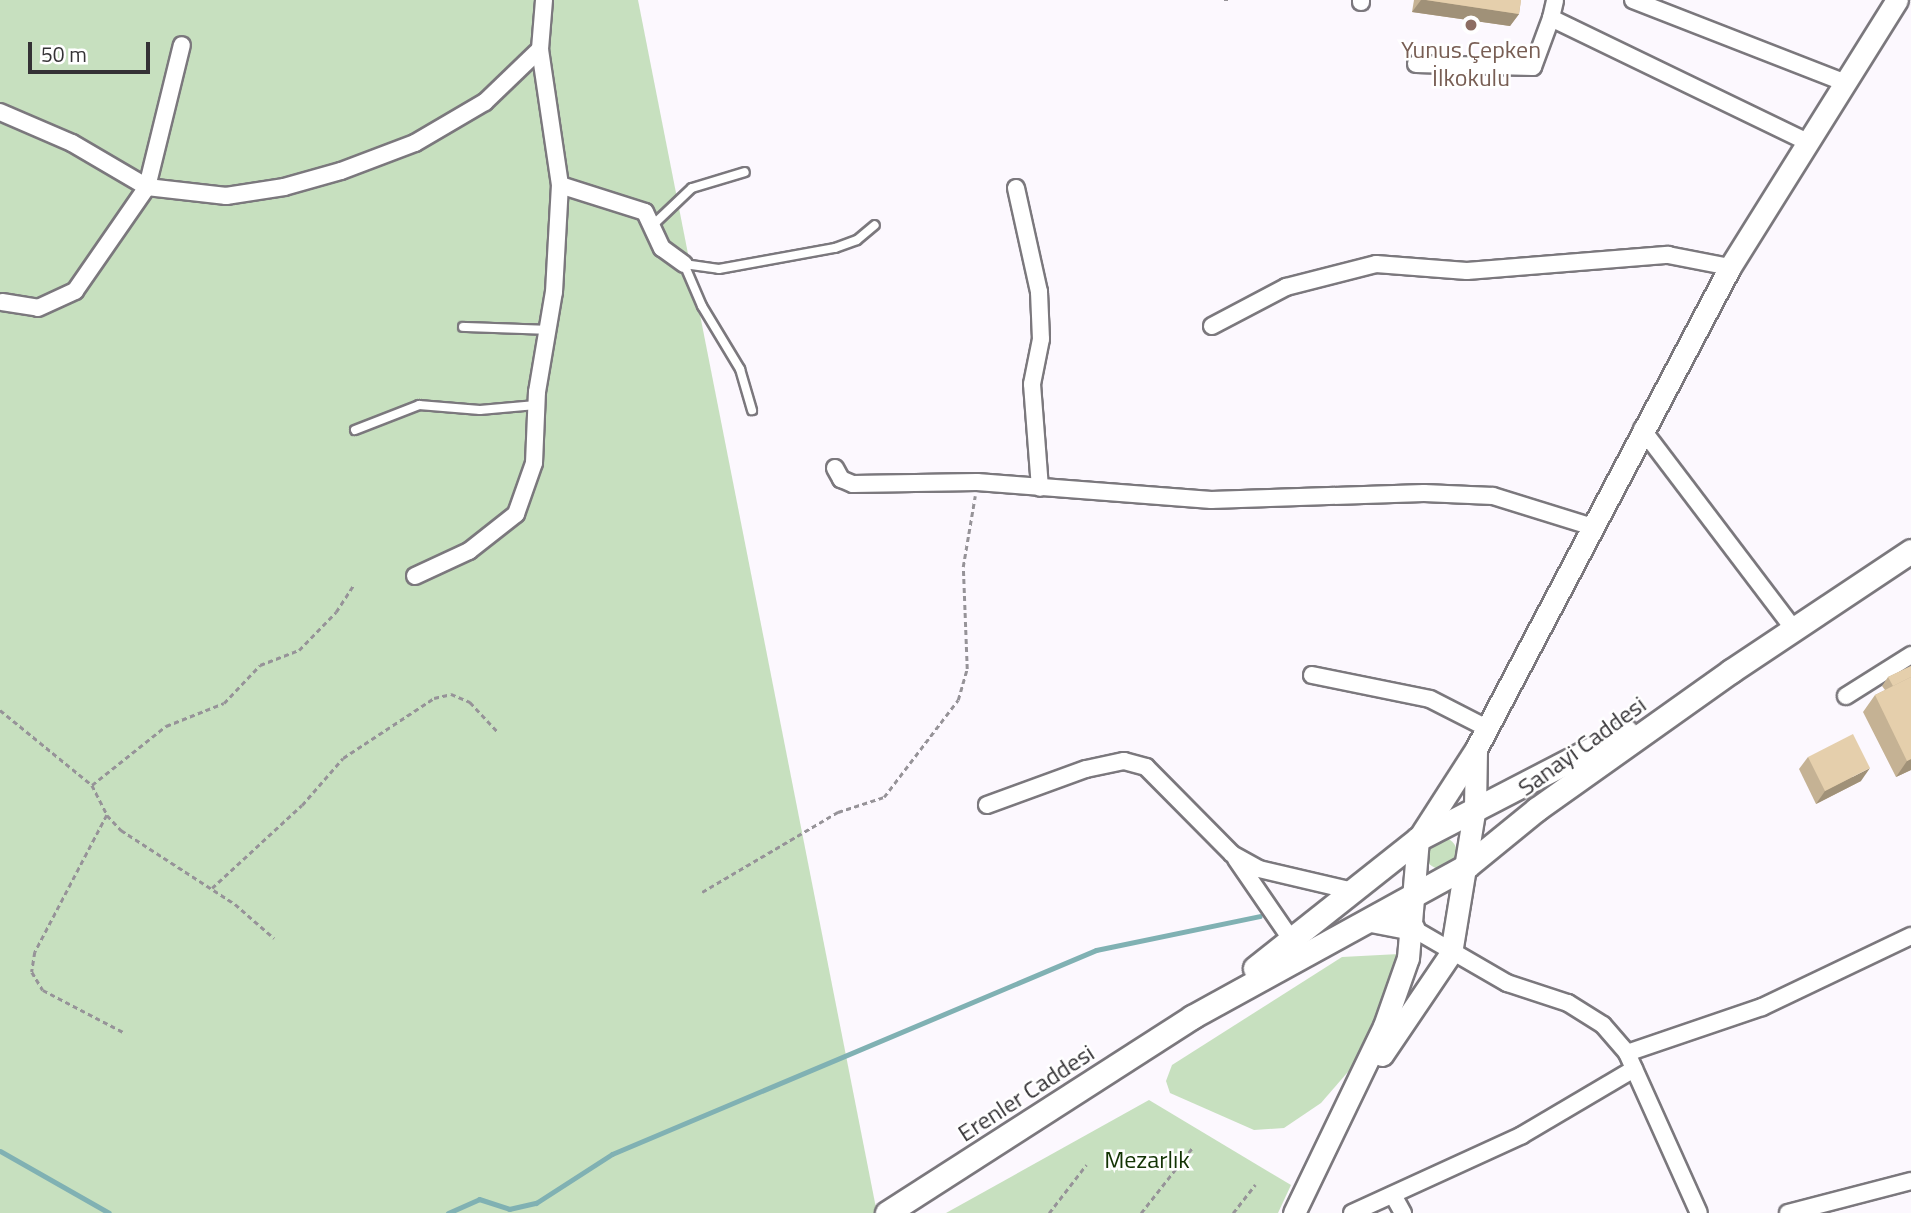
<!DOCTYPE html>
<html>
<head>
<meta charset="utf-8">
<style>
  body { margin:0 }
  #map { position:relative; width:1911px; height:1213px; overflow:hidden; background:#fcf8fe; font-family:"Titillium Web",sans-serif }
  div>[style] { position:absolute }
  .green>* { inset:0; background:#c7e0bf }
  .round { border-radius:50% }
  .stream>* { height:5px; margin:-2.5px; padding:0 2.5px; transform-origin:2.5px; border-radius:2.5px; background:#80b1b3 }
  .path>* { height:2.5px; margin-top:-1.25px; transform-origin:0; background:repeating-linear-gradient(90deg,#969398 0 5px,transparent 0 8.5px) }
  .roads { filter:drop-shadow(2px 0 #7b787d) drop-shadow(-2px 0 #7b787d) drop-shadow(0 2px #7b787d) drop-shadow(0 -2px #7b787d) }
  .service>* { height:8px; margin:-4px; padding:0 4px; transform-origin:4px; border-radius:4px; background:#fff }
  .minor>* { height:16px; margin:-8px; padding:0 8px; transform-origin:8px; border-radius:8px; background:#fff }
  .tertiary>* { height:21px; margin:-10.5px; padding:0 10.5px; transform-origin:10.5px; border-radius:10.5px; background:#fff }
  .secondary>* { height:23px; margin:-11.5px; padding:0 11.5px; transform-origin:11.5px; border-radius:11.5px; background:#fff }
  .wall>* { inset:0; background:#c5b294 }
  .shaded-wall>* { inset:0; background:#a09178 }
  .building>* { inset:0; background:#e5cfac }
  .dots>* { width:19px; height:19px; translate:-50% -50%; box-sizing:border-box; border:4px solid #fff; border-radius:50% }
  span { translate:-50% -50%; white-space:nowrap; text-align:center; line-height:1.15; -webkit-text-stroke:5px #fff; paint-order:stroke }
  .education-label { font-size:24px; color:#785e54 }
  .street-label { font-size:24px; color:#343235 }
  .park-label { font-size:24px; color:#133304 }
  .scale { position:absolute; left:28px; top:42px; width:122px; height:32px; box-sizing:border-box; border:4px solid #343235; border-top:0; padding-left:9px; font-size:21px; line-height:24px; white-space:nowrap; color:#343235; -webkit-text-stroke:5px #fff; paint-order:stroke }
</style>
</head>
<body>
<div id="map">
  <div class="green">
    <i style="clip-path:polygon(0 0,638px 0,877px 1213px,0 1213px)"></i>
    <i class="round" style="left:1425px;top:837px;width:32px;height:32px"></i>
    <i style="clip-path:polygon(1399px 954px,1360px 1058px,1321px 1103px,1284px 1128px,1254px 1130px,1170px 1093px,1166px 1081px,1172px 1065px,1342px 957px)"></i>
    <i style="clip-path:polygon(1149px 1100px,1291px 1185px,1278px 1213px,946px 1213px)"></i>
  </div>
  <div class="stream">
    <i style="left:0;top:1151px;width:125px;rotate:29.6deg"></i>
    <i style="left:448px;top:1213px;width:34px;rotate:-24deg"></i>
    <i style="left:479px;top:1199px;width:32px;rotate:18deg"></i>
    <i style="left:509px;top:1209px;width:28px;rotate:-13deg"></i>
    <i style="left:536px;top:1203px;width:90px;rotate:-32.8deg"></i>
    <i style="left:612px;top:1154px;width:525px;rotate:-22.85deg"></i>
    <i style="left:1096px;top:950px;width:167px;rotate:-11.7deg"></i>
  </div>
  <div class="path">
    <i style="left:1224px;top:0;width:4px"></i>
    <i style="left:0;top:710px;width:119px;rotate:39.2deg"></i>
    <i style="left:92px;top:785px;width:34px;rotate:63deg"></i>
    <i style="left:107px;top:815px;width:21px;rotate:47deg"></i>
    <i style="left:121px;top:830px;width:136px;rotate:33deg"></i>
    <i style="left:235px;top:904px;width:52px;rotate:41.1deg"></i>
    <i style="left:92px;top:785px;width:95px;rotate:-38.6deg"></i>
    <i style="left:166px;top:726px;width:62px;rotate:-21.6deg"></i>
    <i style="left:224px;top:703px;width:52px;rotate:-46.5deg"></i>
    <i style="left:260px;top:665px;width:42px;rotate:-21deg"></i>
    <i style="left:299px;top:650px;width:53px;rotate:-45.8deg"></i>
    <i style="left:336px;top:612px;width:33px;rotate:-57deg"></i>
    <i style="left:107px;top:815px;width:155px;rotate:117.7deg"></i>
    <i style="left:35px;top:952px;width:20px;rotate:99deg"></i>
    <i style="left:32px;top:972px;width:21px;rotate:59deg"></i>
    <i style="left:43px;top:990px;width:93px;rotate:27.7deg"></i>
    <i style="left:212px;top:888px;width:122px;rotate:-42.7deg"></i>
    <i style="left:302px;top:805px;width:62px;rotate:-48.9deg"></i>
    <i style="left:343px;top:758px;width:109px;rotate:-33.4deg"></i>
    <i style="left:434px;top:698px;width:17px;rotate:-13deg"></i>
    <i style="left:451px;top:694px;width:21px;rotate:23deg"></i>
    <i style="left:470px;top:702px;width:41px;rotate:47deg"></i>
    <i style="left:702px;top:892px;width:158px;rotate:-30.5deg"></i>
    <i style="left:838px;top:812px;width:48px;rotate:-18.1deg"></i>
    <i style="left:884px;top:797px;width:122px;rotate:-52.7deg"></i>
    <i style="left:958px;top:700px;width:32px;rotate:-74deg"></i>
    <i style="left:967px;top:669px;width:102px;rotate:-92.2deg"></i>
    <i style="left:963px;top:567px;width:72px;rotate:-80.4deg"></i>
    <i style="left:1049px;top:1213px;width:61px;rotate:-52.4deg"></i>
    <i style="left:1141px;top:1213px;width:84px;rotate:-51.8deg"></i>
    <i style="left:1233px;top:1213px;width:36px;rotate:-52deg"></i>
  </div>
  <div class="roads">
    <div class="service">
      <i style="left:654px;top:224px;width:52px;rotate:-43.5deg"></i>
      <i style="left:692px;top:188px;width:55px;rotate:-16.8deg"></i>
      <i style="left:684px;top:264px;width:35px;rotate:8deg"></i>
      <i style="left:719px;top:269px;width:118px;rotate:-10.3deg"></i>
      <i style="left:835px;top:248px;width:23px;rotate:-20deg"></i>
      <i style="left:857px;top:240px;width:23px;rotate:-40deg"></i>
      <i style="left:684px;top:264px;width:46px;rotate:66.8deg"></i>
      <i style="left:702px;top:306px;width:74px;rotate:58.9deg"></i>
      <i style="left:740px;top:369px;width:43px;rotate:73.7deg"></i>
      <i style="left:463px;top:327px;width:84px;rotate:2deg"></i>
      <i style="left:355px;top:430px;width:69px;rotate:-21.3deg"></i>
      <i style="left:419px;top:405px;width:61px;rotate:4.7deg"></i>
      <i style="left:480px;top:410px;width:56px;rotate:-5.1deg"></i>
    </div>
    <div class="minor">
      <i style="left:1361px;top:0;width:2px;rotate:90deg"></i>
      <i style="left:1633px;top:0;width:225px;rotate:21.3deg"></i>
      <i style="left:1551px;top:18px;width:18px;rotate:-77deg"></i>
      <i style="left:1416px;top:64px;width:117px;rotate:1.5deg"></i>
      <i style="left:1533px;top:67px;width:52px;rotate:-69.8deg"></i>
      <i style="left:1551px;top:18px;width:282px;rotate:25.8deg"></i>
      <i style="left:0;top:112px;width:78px;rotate:23.3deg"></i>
      <i style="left:72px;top:143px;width:87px;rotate:30.4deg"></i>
      <i style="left:147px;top:187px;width:146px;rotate:-76.2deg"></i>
      <i style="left:560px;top:185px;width:89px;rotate:17.6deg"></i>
      <i style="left:645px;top:212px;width:40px;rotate:65deg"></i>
      <i style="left:662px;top:248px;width:27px;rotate:36deg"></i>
      <i style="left:1016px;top:188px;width:107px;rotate:77.5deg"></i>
      <i style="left:1039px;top:292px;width:47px;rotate:87.6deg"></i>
      <i style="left:1041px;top:339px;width:46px;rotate:101.3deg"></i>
      <i style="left:1032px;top:384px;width:104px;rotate:85.6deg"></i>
      <i style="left:2px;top:302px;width:36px;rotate:9deg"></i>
      <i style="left:38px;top:308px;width:41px;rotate:-24.7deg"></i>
      <i style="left:75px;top:291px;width:126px;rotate:-55.3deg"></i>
      <i style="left:147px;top:187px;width:80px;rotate:6.5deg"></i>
      <i style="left:226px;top:196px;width:59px;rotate:-8.8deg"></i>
      <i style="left:284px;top:187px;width:59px;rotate:-15.7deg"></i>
      <i style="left:341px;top:171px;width:79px;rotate:-20.7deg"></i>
      <i style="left:415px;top:143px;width:81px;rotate:-30.4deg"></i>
      <i style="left:485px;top:102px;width:76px;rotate:-43.9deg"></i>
      <i style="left:1212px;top:326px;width:84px;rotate:-27.8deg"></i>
      <i style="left:1286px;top:287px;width:93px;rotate:-14.3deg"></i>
      <i style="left:1376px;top:264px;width:91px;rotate:4.4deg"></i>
      <i style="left:1467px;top:271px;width:202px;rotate:-4.6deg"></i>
      <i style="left:1668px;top:255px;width:63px;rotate:11deg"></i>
      <i style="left:1642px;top:429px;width:251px;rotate:52.8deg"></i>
      <i style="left:835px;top:468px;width:13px;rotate:61deg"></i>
      <i style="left:841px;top:479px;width:13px;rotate:23deg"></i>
      <i style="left:853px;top:484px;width:124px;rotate:-0.9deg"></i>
      <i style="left:977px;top:482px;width:235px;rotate:4.4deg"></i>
      <i style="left:1211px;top:500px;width:213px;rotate:-1.9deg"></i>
      <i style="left:1424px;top:493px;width:69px;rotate:2.5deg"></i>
      <i style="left:1493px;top:496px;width:102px;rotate:17.2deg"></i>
      <i style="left:415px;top:576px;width:60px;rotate:-24.8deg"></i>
      <i style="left:469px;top:551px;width:60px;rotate:-38.2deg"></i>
      <i style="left:516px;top:514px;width:54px;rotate:-70.6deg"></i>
      <i style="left:534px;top:463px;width:71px;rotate:-87.6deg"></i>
      <i style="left:537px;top:392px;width:101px;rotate:-80.4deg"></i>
      <i style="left:554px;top:292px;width:107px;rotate:-86.8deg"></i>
      <i style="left:560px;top:185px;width:137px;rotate:-98.4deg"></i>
      <i style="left:540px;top:49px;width:49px;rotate:-85.3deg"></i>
      <i style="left:1312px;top:675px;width:120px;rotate:11.5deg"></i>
      <i style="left:1430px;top:699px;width:64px;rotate:27deg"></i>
      <i style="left:1846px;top:696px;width:77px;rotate:-32.2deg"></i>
      <i style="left:987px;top:805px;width:105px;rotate:-20deg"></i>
      <i style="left:1086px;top:769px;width:39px;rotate:-12deg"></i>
      <i style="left:1124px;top:761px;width:23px;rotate:15deg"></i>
      <i style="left:1146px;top:767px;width:122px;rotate:45.3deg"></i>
      <i style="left:1232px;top:854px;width:31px;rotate:29deg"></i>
      <i style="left:1259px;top:869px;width:97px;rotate:13.2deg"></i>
      <i style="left:1236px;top:859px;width:97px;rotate:55.5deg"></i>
      <i style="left:1412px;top:928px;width:110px;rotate:30.1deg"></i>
      <i style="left:1507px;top:983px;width:64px;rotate:18.2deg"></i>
      <i style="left:1568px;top:1003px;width:41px;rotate:32.2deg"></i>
      <i style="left:1603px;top:1025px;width:37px;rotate:49deg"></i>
      <i style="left:1627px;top:1053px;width:175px;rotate:65.8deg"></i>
      <i style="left:1627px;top:1053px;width:143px;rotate:-18.8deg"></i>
      <i style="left:1762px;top:1007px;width:165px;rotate:-25.5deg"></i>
      <i style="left:1393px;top:1195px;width:21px;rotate:61deg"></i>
      <i style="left:1352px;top:1213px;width:187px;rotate:-24.6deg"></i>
      <i style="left:1522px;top:1135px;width:130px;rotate:-30.5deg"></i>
      <i style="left:1788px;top:1213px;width:127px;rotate:-14.6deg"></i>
    </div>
    <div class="tertiary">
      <i style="left:1382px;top:1055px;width:123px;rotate:-55.9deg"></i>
      <i style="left:1451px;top:953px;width:148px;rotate:-80.7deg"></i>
      <i style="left:1475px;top:807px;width:57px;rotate:-89deg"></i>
      <i style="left:1294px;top:1213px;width:208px;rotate:-64.3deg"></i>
      <i style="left:1384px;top:1026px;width:72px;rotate:-70.6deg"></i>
      <i style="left:1408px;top:958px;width:119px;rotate:-85.2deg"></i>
      <i style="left:1418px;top:839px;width:107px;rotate:-57.2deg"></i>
      <i style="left:1476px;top:749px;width:545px;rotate:-62.21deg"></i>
      <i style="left:1730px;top:267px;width:315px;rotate:-58deg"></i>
    </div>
    <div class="secondary">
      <i style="left:1371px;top:920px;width:42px;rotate:11deg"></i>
      <i style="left:1255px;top:968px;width:208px;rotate:-38.4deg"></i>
      <i style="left:1418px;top:839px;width:234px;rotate:-27.4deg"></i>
      <i style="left:887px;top:1213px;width:363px;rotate:-32.7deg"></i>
      <i style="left:1192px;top:1017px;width:314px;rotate:-28.8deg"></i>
      <i style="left:1467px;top:866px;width:90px;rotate:-39.2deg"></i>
      <i style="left:1537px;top:809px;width:238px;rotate:-35.4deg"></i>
      <i style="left:1731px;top:671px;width:216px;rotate:-33.7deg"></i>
    </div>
  </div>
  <div class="wall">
    <i style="clip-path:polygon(1414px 0,1521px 0,1519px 14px,1510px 26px,1412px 12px)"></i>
    <i style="clip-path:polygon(1911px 666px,1911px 770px,1896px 777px,1863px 712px,1875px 695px,1885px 690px,1882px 686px,1888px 677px)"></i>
    <i style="clip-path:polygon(1808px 757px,1861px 781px,1816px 804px,1799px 769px)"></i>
  </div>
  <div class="shaded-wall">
    <i style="clip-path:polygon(1421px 0,1426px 0,1519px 14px,1510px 26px,1412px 12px)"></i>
    <i style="clip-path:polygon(1911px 759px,1911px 770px,1896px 777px,1907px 761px)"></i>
    <i style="clip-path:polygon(1870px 768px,1861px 781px,1816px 804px,1825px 791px)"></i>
  </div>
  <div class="building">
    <i style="clip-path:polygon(1426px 0,1521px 0,1519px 14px)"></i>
    <i style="clip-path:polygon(1911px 666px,1911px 677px,1893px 686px,1888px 677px)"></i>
    <i style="clip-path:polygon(1911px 677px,1911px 759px,1907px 761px,1875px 695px)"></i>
    <i style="clip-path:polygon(1853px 734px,1870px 768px,1825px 791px,1808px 757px)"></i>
  </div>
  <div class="dots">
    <i style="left:1471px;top:25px;background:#8d6e63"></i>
  </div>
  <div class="education-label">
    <span style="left:1471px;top:64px">Yunus Çepken<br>İlkokulu</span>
  </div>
  <div class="street-label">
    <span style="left:1582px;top:746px;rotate:-36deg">Sanayi Caddesi</span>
    <span style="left:1026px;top:1093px;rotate:-33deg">Erenler Caddesi</span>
  </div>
  <div class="park-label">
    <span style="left:1147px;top:1160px">Mezarlık</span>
  </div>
  <div class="scale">50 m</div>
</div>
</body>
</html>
